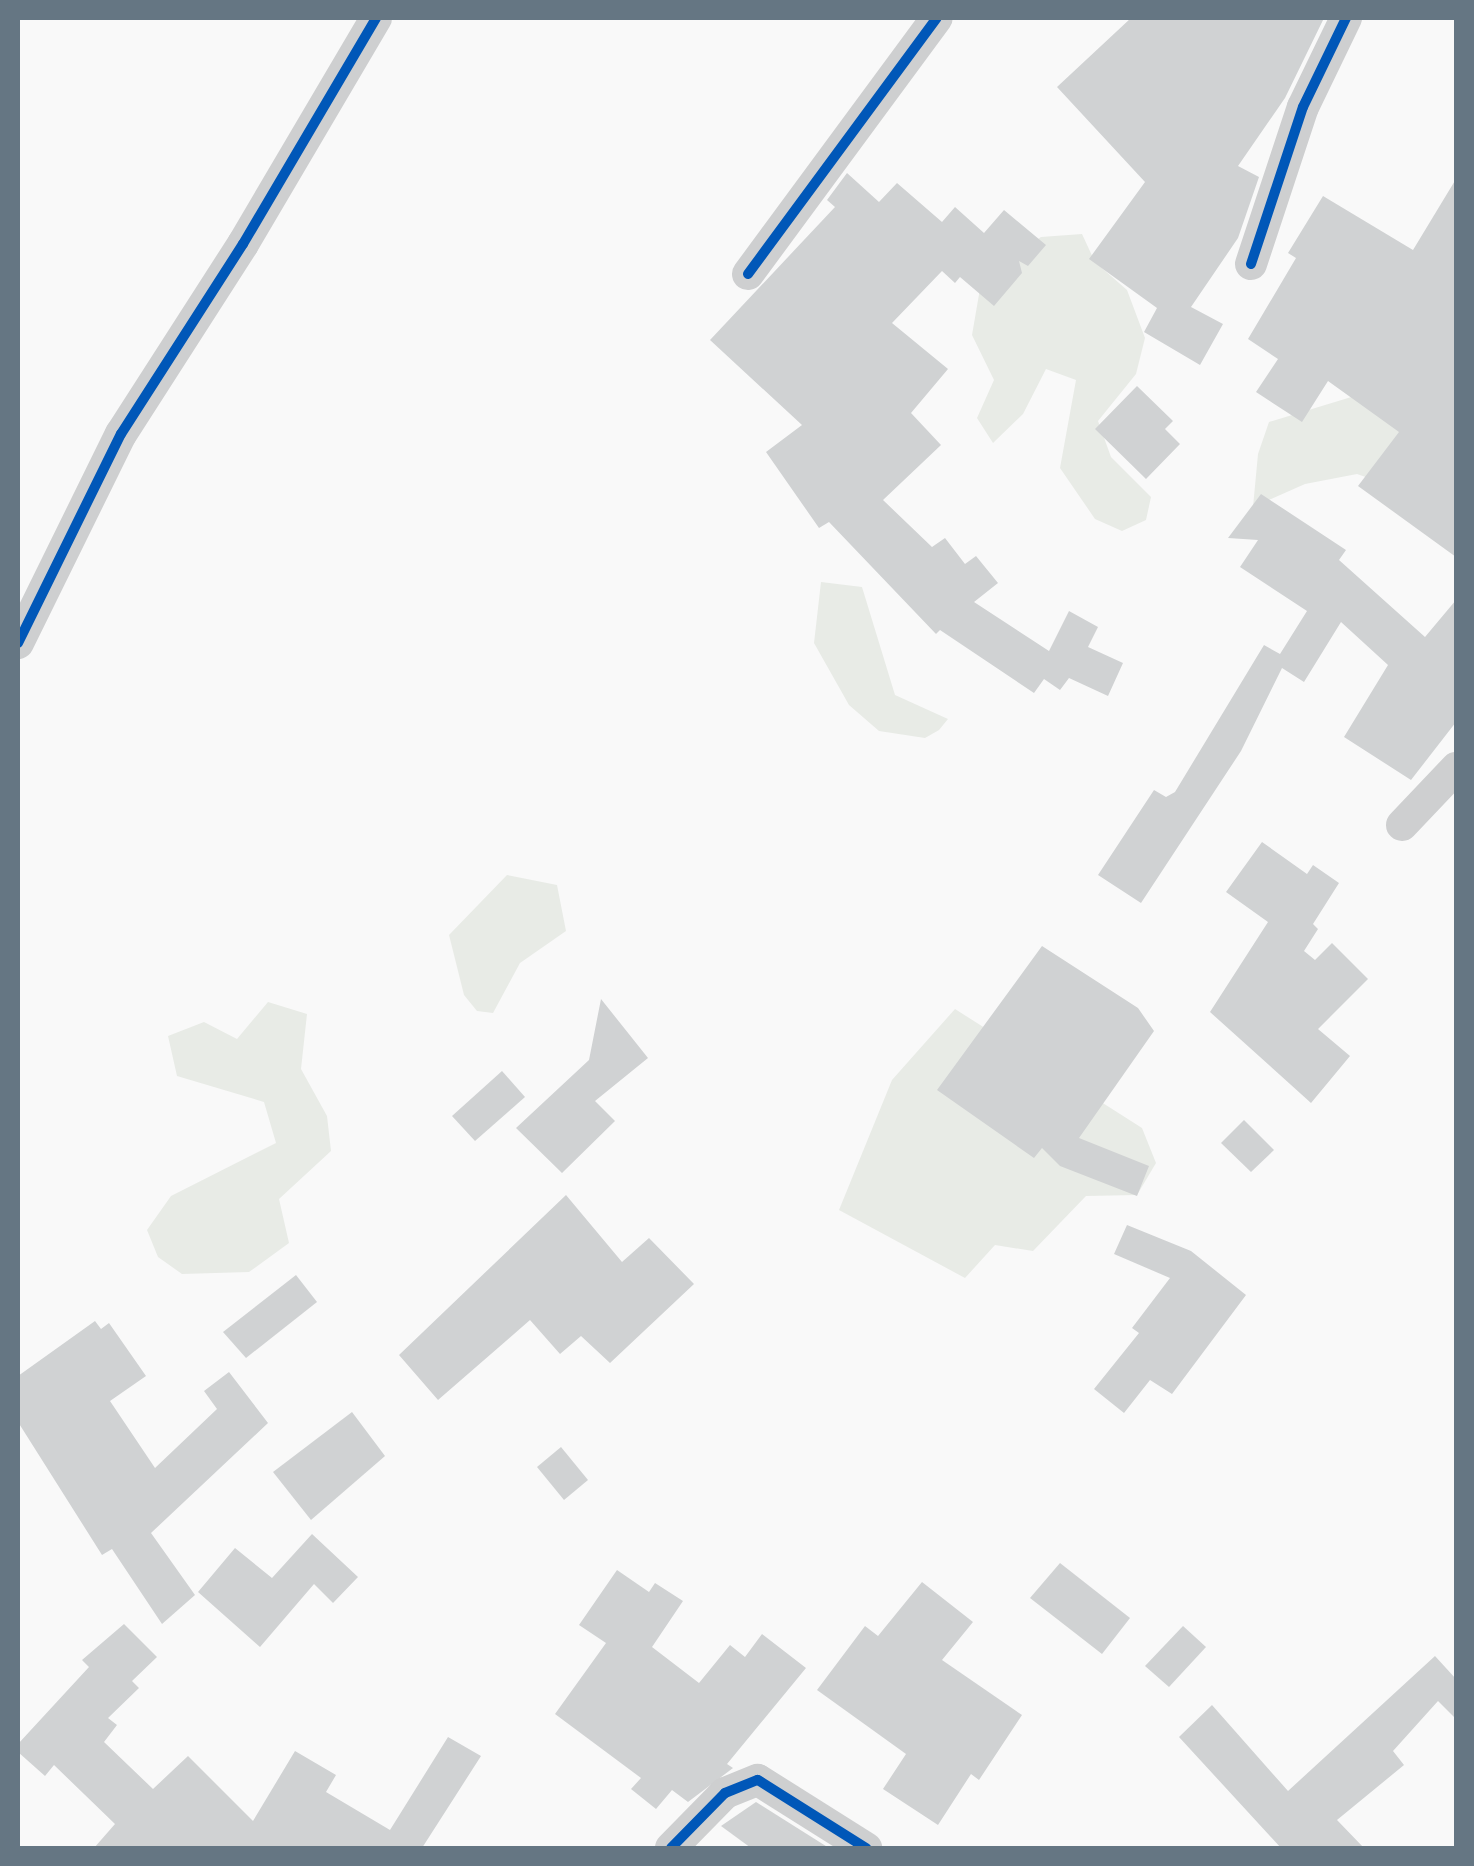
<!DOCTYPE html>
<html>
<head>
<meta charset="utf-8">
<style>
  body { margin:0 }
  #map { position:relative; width:1474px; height:1866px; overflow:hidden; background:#f9f9f9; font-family:"IBM Plex Sans",sans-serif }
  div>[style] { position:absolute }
  .green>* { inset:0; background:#e8ebe6 }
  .building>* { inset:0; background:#d0d2d3 }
  .street>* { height:32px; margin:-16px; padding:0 16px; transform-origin:16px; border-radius:16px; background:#cecfd0 }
  .cycleway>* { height:10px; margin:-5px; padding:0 5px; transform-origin:5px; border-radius:5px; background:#0057b8 }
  span { translate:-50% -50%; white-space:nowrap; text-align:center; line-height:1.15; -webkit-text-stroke:10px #fff; paint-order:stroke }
  .frame { position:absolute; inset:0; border:20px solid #657683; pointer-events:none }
</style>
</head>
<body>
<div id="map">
  <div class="green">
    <i style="clip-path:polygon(1082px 234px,1095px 262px,1127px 290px,1145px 338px,1136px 374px,1098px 421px,1111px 457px,1151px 497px,1146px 520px,1122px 531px,1095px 519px,1060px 468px,1076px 380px,1046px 369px,1023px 414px,993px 443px,977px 418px,994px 380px,972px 335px,982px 277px,1041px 237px)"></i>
    <i style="clip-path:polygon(1442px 358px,1391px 486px,1357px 474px,1305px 484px,1253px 507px,1258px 454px,1269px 422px,1381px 388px)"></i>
    <i style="clip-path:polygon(821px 582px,862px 587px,895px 695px,948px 719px,939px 730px,925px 738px,879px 731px,849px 705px,814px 643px)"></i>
    <i style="clip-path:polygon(507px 875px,557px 885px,566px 931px,520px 963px,493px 1013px,477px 1011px,464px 995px,449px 935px)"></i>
    <i style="clip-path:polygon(268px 1002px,307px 1014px,301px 1069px,327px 1116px,331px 1151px,279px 1199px,289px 1243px,249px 1272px,182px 1274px,158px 1257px,147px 1230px,171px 1196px,276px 1143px,264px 1102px,177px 1076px,168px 1036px,204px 1022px,237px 1039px)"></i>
    <i style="clip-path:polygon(955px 1009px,1142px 1128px,1156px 1163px,1137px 1195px,1086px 1196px,1033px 1251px,995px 1245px,965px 1278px,839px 1210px,892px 1080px)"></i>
  </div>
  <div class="building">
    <i style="clip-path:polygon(1131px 18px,1324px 18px,1285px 98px,1238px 166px,1259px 177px,1238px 238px,1191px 307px,1223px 324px,1200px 365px,1144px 332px,1157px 308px,1089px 259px,1145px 182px,1057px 87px)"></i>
    <i style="clip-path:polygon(847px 173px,879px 202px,897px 183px,942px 222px,955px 207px,984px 233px,1004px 210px,1046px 245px,1028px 266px,1019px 261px,1022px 273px,994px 306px,960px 277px,955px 283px,942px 271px,892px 323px,948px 369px,911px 413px,941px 445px,883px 500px,932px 547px,945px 538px,965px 564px,976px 556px,998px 583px,974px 602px,1049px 651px,1069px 611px,1098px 627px,1088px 647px,1123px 663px,1108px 696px,1069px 678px,1060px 690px,1044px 679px,1034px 693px,940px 630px,936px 634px,829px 522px,819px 528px,766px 452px,802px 425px,710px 340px,835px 207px,827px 200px)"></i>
    <i style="clip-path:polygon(1456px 179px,1456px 557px,1358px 486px,1399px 432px,1328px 381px,1302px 422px,1256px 392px,1278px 359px,1248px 339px,1296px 258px,1288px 253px,1323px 196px,1413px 250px)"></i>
    <i style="clip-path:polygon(1137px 386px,1173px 421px,1165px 429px,1180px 444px,1146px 479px,1095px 429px)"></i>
    <i style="clip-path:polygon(1261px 494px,1346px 550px,1339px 560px,1425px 637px,1456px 600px,1456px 722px,1411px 780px,1344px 737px,1388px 665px,1341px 622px,1304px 682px,1282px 668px,1241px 751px,1141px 903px,1098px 875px,1154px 790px,1166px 797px,1175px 792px,1264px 645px,1280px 654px,1307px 611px,1240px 567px,1258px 540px,1228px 538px)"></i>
    <i style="clip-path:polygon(1262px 842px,1307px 874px,1313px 865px,1339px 883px,1313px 924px,1318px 929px,1304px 951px,1315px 960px,1332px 943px,1368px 979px,1318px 1029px,1350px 1056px,1311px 1103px,1210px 1012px,1268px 922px,1226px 892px)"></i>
    <i style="clip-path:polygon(1042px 946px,1138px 1008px,1154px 1031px,1079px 1138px,1149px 1166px,1137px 1196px,1060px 1166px,1042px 1148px,1034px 1158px,937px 1090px)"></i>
    <i style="clip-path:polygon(601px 999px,648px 1058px,595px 1101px,615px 1121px,562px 1173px,516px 1128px,589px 1060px)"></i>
    <i style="clip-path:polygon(502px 1071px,525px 1097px,475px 1141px,452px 1116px)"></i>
    <i style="clip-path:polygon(1244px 1120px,1274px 1150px,1251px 1172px,1221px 1143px)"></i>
    <i style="clip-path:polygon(566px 1195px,622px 1262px,649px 1238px,694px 1284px,610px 1363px,581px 1336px,560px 1354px,530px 1320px,438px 1400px,399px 1355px)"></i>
    <i style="clip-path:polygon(1127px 1225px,1191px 1251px,1246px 1295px,1172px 1394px,1150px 1380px,1124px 1413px,1094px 1389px,1139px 1333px,1132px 1328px,1170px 1278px,1114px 1254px)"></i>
    <i style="clip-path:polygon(296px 1275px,317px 1302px,246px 1358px,223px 1332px)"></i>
    <i style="clip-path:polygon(95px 1321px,101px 1329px,109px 1323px,146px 1376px,110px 1401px,155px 1468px,217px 1409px,204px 1391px,229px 1372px,268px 1423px,151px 1533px,195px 1595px,162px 1624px,112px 1549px,102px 1555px,18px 1422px,18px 1376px)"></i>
    <i style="clip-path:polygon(352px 1412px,385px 1456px,311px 1520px,273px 1472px)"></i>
    <i style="clip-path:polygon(561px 1447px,588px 1480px,564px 1500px,537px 1467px)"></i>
    <i style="clip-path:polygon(312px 1534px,358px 1577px,333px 1603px,314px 1584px,260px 1647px,198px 1592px,235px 1548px,272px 1578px)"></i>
    <i style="clip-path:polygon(1060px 1563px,1130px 1618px,1102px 1654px,1030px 1598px)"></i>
    <i style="clip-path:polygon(617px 1570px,649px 1592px,655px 1583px,683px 1601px,652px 1647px,699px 1683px,730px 1645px,745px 1657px,762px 1634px,806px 1668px,727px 1764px,733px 1768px,688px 1802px,672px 1790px,656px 1809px,631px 1789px,641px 1778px,555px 1714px,606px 1643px,579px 1625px)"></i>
    <i style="clip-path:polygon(922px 1582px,973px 1622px,942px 1660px,1022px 1715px,979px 1780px,971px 1774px,938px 1825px,883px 1789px,906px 1754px,817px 1690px,865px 1626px,878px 1636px)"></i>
    <i style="clip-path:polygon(124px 1624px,157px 1657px,132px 1681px,139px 1688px,108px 1718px,117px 1725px,104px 1742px,153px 1789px,188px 1756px,253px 1821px,295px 1751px,336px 1775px,326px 1792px,390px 1830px,448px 1737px,481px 1756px,422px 1848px,94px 1848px,115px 1824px,54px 1765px,45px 1776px,18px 1752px,18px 1744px,89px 1667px,82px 1660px)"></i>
    <i style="clip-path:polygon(1183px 1626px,1206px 1647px,1169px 1687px,1145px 1666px)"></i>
    <i style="clip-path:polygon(1435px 1656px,1456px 1679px,1456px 1719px,1438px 1701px,1393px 1751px,1404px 1765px,1337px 1820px,1364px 1848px,1281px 1848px,1179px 1737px,1212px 1705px,1288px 1791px)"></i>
    <i style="clip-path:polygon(756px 1802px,829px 1848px,751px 1848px,721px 1826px)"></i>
  </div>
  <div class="street">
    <i style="left:1251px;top:264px;width:165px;rotate:-71.7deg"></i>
    <i style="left:1303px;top:107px;width:99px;rotate:-64.2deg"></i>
    <i style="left:748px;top:274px;width:318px;rotate:-53.6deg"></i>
    <i style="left:18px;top:643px;width:233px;rotate:-63.8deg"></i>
    <i style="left:121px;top:434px;width:226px;rotate:-57.3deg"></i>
    <i style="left:243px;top:244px;width:262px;rotate:-59.5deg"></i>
    <i style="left:1402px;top:825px;width:79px;rotate:-46.5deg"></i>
    <i style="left:671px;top:1848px;width:77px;rotate:-45.5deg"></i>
    <i style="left:725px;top:1793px;width:35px;rotate:-22deg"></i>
    <i style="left:758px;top:1780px;width:128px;rotate:32.2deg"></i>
  </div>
  <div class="cycleway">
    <i style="left:1251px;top:264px;width:165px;rotate:-71.7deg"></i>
    <i style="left:1303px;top:107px;width:99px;rotate:-64.2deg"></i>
    <i style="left:748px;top:274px;width:318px;rotate:-53.6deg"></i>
    <i style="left:18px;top:643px;width:233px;rotate:-63.8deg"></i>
    <i style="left:121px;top:434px;width:226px;rotate:-57.3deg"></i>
    <i style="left:243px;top:244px;width:262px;rotate:-59.5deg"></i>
    <i style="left:671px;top:1848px;width:77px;rotate:-45.5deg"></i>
    <i style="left:725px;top:1793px;width:35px;rotate:-22deg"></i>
    <i style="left:758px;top:1780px;width:128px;rotate:32.2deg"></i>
  </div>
  <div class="frame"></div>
</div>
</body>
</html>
